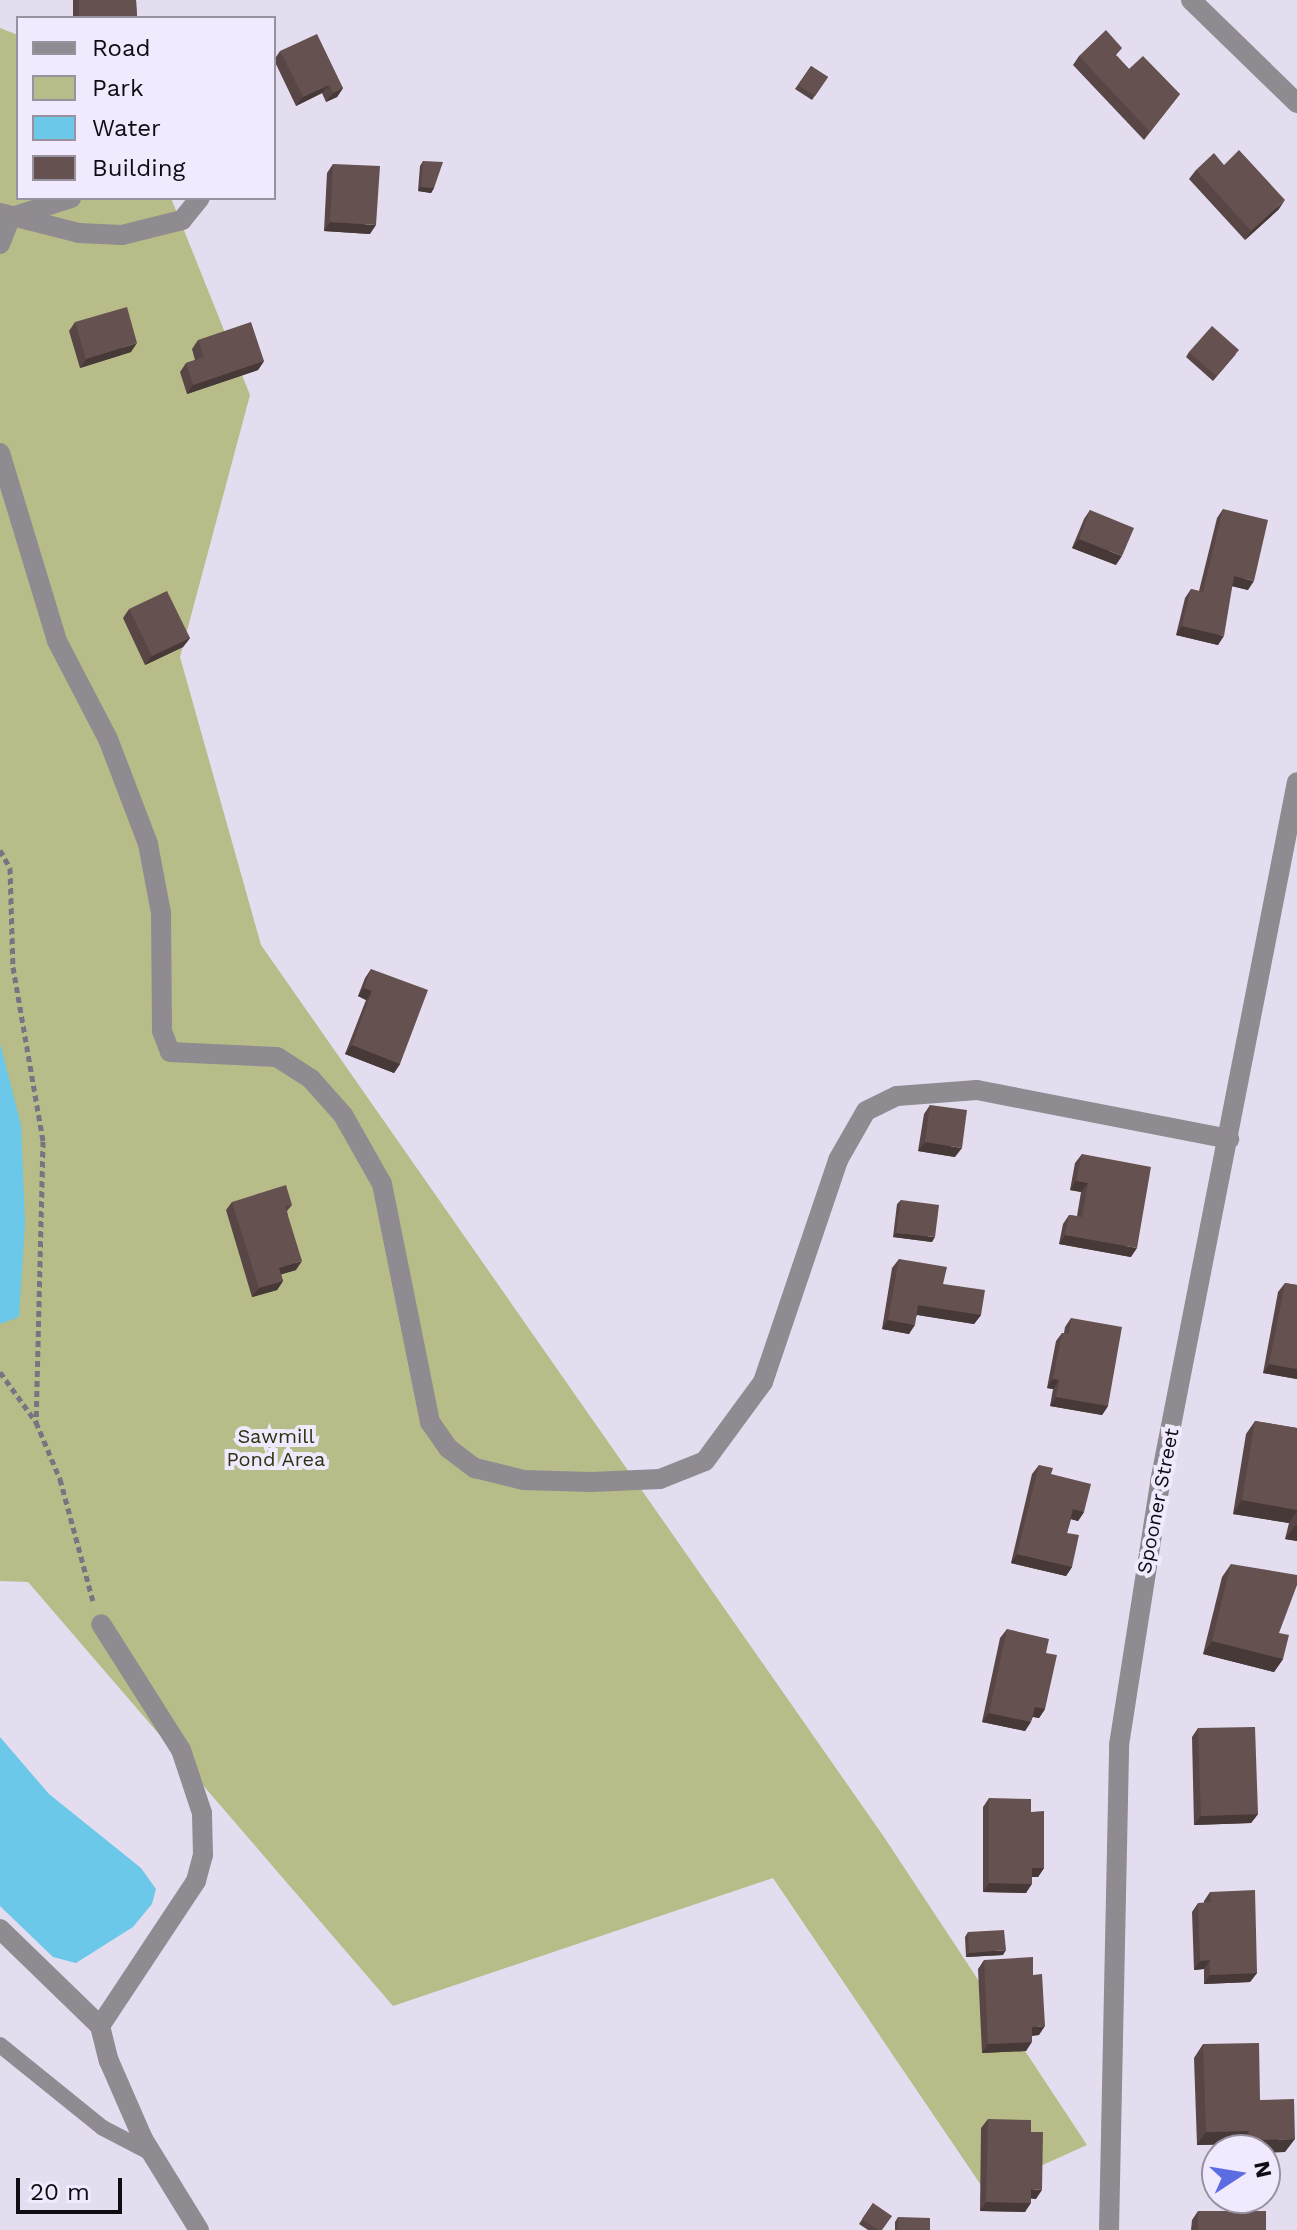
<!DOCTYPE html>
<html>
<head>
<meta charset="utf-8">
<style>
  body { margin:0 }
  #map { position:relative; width:1297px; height:2230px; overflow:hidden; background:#e4ddf0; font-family:"Work Sans",sans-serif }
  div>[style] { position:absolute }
  .green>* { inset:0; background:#b8bc88 }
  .water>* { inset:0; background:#6bc8e8 }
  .path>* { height:5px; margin-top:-2.5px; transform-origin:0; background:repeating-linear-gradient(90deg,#797481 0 6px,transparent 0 10px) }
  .lane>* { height:16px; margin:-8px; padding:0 8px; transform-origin:8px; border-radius:8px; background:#908a91 }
  .street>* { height:20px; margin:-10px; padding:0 10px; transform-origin:10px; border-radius:10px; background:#908a91 }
  .wall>* { inset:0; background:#574645 }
  .shaded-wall>* { inset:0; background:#473938 }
  .building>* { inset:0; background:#655150 }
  span { translate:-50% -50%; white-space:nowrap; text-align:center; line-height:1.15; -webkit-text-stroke:8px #f1eafe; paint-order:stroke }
  .park-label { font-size:20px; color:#303110 }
  .street-label { font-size:20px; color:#0f0c13 }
  .legend { position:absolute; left:16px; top:16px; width:260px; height:184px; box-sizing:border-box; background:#f1eafe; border:2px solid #9791a0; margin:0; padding:10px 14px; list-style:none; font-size:24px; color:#0f0c13 }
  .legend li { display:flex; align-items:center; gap:16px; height:40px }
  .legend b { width:40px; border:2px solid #9791a0 }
  .north { position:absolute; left:1201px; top:2134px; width:80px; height:80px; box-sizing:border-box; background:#f1eafe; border:2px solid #9791a0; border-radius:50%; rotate:78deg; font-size:22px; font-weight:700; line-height:32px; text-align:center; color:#0f0c13 }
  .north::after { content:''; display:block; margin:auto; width:28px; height:36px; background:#5c6de4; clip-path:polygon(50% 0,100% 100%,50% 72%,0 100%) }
  .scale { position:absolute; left:16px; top:2178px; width:106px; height:36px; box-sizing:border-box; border:4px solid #0f0c13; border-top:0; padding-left:10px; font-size:24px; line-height:28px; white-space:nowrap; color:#0f0c13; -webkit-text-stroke:6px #f1eafe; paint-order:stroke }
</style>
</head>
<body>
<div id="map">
  <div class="green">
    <i style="clip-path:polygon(0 28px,18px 35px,18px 198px,171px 198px,250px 395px,180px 657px,261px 945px,884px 1837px,1087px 2145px,985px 2191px,773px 1878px,393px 2006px,28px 1582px,0 1581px)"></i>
  </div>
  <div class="water">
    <i style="clip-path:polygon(0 1043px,21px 1125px,25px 1223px,19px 1317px,0 1324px)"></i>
    <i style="clip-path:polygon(0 1737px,49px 1794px,141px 1868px,156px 1889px,152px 1904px,133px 1927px,76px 1963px,53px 1957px,0 1906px)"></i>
  </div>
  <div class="path">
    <i style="left:0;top:850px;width:21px;rotate:61deg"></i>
    <i style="left:10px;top:868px;width:99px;rotate:88.3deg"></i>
    <i style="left:13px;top:967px;width:177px;rotate:80.2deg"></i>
    <i style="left:43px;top:1141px;width:281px;rotate:91.4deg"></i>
    <i style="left:0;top:1372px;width:62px;rotate:54.2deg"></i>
    <i style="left:36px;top:1422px;width:62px;rotate:67.2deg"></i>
    <i style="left:60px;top:1479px;width:126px;rotate:74.9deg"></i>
  </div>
  <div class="lane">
    <i style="left:0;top:2045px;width:132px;rotate:38.9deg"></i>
    <i style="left:103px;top:2128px;width:54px;rotate:27.5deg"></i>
  </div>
  <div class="street">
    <i style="left:1191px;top:0;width:148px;rotate:44.2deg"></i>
    <i style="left:0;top:213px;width:81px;rotate:14.2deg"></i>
    <i style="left:79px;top:233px;width:43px;rotate:2.7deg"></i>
    <i style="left:122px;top:235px;width:62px;rotate:-14deg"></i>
    <i style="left:182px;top:220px;width:28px;rotate:-51deg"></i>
    <i style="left:15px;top:216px;width:59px;rotate:-17.8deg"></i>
    <i style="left:0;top:244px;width:29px;rotate:-68deg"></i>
    <i style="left:0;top:453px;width:196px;rotate:73.1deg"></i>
    <i style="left:57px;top:641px;width:110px;rotate:62.5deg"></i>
    <i style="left:108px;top:739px;width:112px;rotate:69.1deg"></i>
    <i style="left:148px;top:844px;width:70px;rotate:79.3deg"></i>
    <i style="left:161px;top:913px;width:118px;rotate:89.5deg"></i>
    <i style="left:162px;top:1031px;width:22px;rotate:69deg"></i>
    <i style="left:170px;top:1052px;width:107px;rotate:2.7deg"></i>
    <i style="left:277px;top:1057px;width:40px;rotate:32.9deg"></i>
    <i style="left:311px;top:1079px;width:48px;rotate:48.4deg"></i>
    <i style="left:343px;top:1115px;width:79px;rotate:60.5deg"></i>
    <i style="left:382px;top:1184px;width:243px;rotate:78.6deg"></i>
    <i style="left:430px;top:1422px;width:32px;rotate:55deg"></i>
    <i style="left:448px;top:1448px;width:34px;rotate:37deg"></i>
    <i style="left:475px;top:1468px;width:50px;rotate:13.8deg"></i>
    <i style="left:524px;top:1480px;width:67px;rotate:1.7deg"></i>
    <i style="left:591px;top:1482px;width:69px;rotate:-2.5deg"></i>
    <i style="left:660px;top:1479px;width:48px;rotate:-21.8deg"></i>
    <i style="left:705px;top:1461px;width:98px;rotate:-53.7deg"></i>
    <i style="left:763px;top:1382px;width:234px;rotate:-71.3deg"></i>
    <i style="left:838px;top:1160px;width:56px;rotate:-60.3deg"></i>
    <i style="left:866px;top:1111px;width:34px;rotate:-26deg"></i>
    <i style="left:897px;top:1096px;width:80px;rotate:-4.3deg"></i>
    <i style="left:977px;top:1090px;width:257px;rotate:11deg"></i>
    <i style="left:0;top:1929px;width:139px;rotate:44.1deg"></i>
    <i style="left:100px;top:2026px;width:36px;rotate:76deg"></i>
    <i style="left:109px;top:2061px;width:85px;rotate:66.4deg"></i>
    <i style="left:143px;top:2139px;width:107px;rotate:58.4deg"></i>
    <i style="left:100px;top:2026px;width:174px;rotate:-56.5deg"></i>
    <i style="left:196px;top:1881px;width:27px;rotate:-75deg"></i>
    <i style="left:203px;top:1855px;width:42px;rotate:-91.4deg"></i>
    <i style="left:202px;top:1813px;width:66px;rotate:-108.4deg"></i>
    <i style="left:181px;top:1750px;width:149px;rotate:-122.4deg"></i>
    <i style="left:1109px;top:2230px;width:485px;rotate:-88.8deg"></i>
    <i style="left:1119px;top:1745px;width:266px;rotate:-81.1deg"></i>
    <i style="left:1160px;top:1482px;width:713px;rotate:-78.93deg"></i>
  </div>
  <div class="wall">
    <i style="clip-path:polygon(73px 0,136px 0,137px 18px,73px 18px)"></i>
    <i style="clip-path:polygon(280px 51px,343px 88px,337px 97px,326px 102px,322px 93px,296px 106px,274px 60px)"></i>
    <i style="clip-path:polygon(1079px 56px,1117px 56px,1129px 69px,1180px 94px,1144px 140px,1073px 65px)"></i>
    <i style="clip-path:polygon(811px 66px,828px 77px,812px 100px,795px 89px)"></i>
    <i style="clip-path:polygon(423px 161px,434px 188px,431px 193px,418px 191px,420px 166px)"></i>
    <i style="clip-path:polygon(333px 164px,370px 234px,324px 231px,327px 173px)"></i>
    <i style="clip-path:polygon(1224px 165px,1279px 209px,1245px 240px,1189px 179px,1196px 170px)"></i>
    <i style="clip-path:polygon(75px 322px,131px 352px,80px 368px,69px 331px)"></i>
    <i style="clip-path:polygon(198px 340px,264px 361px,258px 370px,187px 394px,180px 372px,186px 363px,195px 360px,192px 349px)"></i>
    <i style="clip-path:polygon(1189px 352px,1236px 354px,1213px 381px,1186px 357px)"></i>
    <i style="clip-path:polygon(1223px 509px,1248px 590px,1232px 586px,1218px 645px,1176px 635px,1185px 598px,1191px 589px,1199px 591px,1217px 518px)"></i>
    <i style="clip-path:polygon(1090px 510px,1116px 565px,1072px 548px,1084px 519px)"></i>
    <i style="clip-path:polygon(129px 609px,190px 638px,183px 647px,145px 665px,123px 618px)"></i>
    <i style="clip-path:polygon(371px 969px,400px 1064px,394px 1073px,345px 1054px,366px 1000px,358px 996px,365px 978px)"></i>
    <i style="clip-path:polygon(930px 1105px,955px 1157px,918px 1151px,924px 1114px)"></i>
    <i style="clip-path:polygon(1082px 1154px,1131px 1257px,1059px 1244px,1063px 1224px,1069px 1215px,1077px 1216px,1081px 1192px,1070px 1190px,1075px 1163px)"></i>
    <i style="clip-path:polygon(901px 1200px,932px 1242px,893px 1237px,897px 1204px)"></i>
    <i style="clip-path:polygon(232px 1202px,292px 1205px,287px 1211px,296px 1270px,281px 1274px,283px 1281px,277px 1290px,252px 1297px,226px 1210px)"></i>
    <i style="clip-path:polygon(899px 1259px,943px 1284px,981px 1315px,974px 1324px,917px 1315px,909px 1334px,882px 1329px,892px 1268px)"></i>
    <i style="clip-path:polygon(1285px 1283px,1297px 1285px,1297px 1379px,1263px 1373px,1278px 1292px)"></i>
    <i style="clip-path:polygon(1071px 1318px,1108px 1406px,1102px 1415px,1050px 1406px,1053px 1389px,1047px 1388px,1056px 1341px,1062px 1333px,1064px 1333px,1065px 1327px)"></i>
    <i style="clip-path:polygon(1255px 1421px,1297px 1428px,1297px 1541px,1285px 1539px,1289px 1523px,1233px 1514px,1246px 1434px)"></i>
    <i style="clip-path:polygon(1039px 1465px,1051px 1474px,1084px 1512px,1078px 1521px,1071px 1519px,1067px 1533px,1072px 1567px,1066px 1576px,1011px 1563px,1032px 1474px)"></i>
    <i style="clip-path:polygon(1231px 1564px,1279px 1633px,1283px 1659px,1274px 1672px,1203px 1654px,1222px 1577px)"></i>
    <i style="clip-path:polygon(1007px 1629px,1046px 1653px,1045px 1709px,1039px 1718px,1033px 1717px,1025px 1731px,982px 1722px,1000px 1638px)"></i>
    <i style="clip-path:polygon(1198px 1728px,1258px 1814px,1251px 1823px,1194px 1825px,1192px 1737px)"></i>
    <i style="clip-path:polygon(989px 1798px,1031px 1812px,1044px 1868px,1038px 1877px,1032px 1877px,1026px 1893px,983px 1892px,983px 1807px)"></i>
    <i style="clip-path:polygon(1210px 1892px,1257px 1973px,1250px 1982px,1204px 1984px,1204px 1969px,1194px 1970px,1192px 1912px,1198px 1903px,1204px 1903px,1204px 1901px)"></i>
    <i style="clip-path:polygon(968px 1932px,1003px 1955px,966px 1957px,965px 1937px)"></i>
    <i style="clip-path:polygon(984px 1960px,1033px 1975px,1039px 2035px,1032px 2036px,1026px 2051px,982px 2053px,978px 1969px)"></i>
    <i style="clip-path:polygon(1203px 2044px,1260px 2100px,1285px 2152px,1265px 2150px,1240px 2150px,1239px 2144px,1197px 2145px,1194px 2058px)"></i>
    <i style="clip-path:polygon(988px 2119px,1036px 2199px,1031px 2198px,1025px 2212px,980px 2211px,981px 2128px)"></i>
    <i style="clip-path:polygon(873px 2203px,882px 2230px,868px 2230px,859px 2224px)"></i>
    <i style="clip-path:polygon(1198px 2211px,1266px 2230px,1191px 2230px,1192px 2220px)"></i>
    <i style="clip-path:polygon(898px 2217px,930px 2230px,895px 2230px,895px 2222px)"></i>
  </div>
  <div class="shaded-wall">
    <i style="clip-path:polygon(329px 85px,322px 93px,296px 106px,303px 97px)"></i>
    <i style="clip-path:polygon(343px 88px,337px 97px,326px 102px,333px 93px)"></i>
    <i style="clip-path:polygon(421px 187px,434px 188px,431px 193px,418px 191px)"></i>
    <i style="clip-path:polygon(1285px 200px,1279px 209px,1245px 240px,1251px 231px)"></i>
    <i style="clip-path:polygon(330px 222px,376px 225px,370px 234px,324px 231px)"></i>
    <i style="clip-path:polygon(137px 343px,131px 352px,80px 368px,86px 359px)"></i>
    <i style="clip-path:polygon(264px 361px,258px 370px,187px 394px,193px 385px)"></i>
    <i style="clip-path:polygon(1079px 539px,1122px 556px,1116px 565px,1072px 548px)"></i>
    <i style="clip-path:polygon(1234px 576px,1254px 581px,1248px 590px,1227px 585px)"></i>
    <i style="clip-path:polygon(1182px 626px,1224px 636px,1218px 645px,1176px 635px)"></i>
    <i style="clip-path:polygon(190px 638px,183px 647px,145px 665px,152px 656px)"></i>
    <i style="clip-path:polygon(364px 988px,372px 991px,366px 1000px,358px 996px)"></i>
    <i style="clip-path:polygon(352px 1045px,400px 1064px,394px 1073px,345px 1054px)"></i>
    <i style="clip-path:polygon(925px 1142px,962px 1148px,955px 1157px,918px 1151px)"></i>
    <i style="clip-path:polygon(1076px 1181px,1088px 1183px,1081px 1192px,1070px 1190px)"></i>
    <i style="clip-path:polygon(896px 1233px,935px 1237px,932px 1242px,893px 1237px)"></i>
    <i style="clip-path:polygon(1065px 1235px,1137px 1248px,1131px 1257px,1059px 1244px)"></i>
    <i style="clip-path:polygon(302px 1261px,296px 1270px,273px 1277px,279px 1268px)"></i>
    <i style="clip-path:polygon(283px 1281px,277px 1290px,252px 1297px,259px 1288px)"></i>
    <i style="clip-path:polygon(918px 1305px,981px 1315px,974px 1324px,912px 1314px)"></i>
    <i style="clip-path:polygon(888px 1320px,915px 1325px,909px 1334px,882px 1329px)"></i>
    <i style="clip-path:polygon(1269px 1364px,1297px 1369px,1297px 1379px,1263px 1373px)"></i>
    <i style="clip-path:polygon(1053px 1379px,1059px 1380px,1053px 1389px,1047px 1388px)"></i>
    <i style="clip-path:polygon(1056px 1397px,1108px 1406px,1102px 1415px,1050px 1406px)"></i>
    <i style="clip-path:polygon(1242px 1500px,1297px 1510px,1297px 1511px,1289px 1523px,1233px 1514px)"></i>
    <i style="clip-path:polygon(1073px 1509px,1084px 1512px,1078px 1521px,1067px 1518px)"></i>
    <i style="clip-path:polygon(1295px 1526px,1297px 1526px,1297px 1541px,1285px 1539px)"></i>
    <i style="clip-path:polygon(1017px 1554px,1072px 1567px,1066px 1576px,1011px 1563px)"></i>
    <i style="clip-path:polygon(1212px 1641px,1283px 1659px,1274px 1672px,1203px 1654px)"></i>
    <i style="clip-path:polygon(1035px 1707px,1045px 1709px,1039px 1718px,1029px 1716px)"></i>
    <i style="clip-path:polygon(989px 1713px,1031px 1722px,1025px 1731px,982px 1722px)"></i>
    <i style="clip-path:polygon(1258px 1814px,1251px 1823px,1194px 1825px,1201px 1816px)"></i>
    <i style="clip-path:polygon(1032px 1868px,1044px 1868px,1038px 1877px,1026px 1877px)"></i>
    <i style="clip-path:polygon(989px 1883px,1032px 1884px,1026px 1893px,983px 1892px)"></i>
    <i style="clip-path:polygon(1006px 1950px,1003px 1955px,966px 1957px,969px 1953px)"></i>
    <i style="clip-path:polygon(1210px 1960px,1204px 1969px,1194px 1970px,1200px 1961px)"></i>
    <i style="clip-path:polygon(1257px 1973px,1250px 1982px,1204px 1984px,1210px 1975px)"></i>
    <i style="clip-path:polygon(1045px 2026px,1039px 2035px,1025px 2036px,1032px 2027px)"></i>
    <i style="clip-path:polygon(1032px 2042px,1026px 2051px,982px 2053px,988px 2044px)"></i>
    <i style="clip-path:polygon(1249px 2131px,1239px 2144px,1197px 2145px,1206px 2132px)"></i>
    <i style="clip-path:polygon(1295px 2139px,1285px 2152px,1265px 2153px,1265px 2150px,1242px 2150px,1249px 2140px)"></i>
    <i style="clip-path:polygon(1031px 2189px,1042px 2190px,1036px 2199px,1025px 2198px)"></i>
    <i style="clip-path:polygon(986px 2202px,1031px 2203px,1025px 2212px,980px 2211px)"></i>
  </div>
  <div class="building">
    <i style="clip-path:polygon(79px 0,136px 0,137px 18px,79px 18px)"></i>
    <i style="clip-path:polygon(1106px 30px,1122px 48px,1116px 55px,1129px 69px,1143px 56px,1180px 94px,1150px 132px,1079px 56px)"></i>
    <i style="clip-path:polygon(317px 34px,343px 88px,333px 93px,329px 85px,303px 97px,280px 51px)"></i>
    <i style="clip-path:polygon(811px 66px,828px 77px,815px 96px,798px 85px)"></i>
    <i style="clip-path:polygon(1239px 150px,1285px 200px,1251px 231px,1196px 170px,1214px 153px,1224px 165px)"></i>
    <i style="clip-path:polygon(423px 161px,443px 162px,434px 188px,421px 187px)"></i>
    <i style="clip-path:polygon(333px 164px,380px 166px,376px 225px,330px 222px)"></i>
    <i style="clip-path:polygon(127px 307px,137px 343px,86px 359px,75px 322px)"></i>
    <i style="clip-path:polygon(251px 322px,264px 361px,193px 385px,186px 363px,204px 357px,198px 340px)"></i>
    <i style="clip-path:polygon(1212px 326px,1239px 350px,1216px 376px,1189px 352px)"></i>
    <i style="clip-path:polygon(1223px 509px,1268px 520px,1254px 581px,1234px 576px,1224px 636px,1182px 626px,1191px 589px,1203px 592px)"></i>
    <i style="clip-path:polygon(1090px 510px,1134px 528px,1122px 556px,1079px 539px)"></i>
    <i style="clip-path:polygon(167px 591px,190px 638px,152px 656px,129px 609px)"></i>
    <i style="clip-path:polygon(371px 969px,428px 990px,400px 1064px,352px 1045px,372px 991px,364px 988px)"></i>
    <i style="clip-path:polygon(930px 1105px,967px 1110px,962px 1148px,925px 1142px)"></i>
    <i style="clip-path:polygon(1082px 1154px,1151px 1167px,1137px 1248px,1065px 1235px,1069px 1215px,1082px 1217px,1088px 1183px,1076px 1181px)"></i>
    <i style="clip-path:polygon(286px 1185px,292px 1205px,285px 1206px,302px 1261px,279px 1268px,283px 1281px,259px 1288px,232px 1202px)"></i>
    <i style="clip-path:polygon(901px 1200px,939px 1205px,935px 1237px,896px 1233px)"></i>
    <i style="clip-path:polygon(899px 1259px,947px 1267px,943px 1284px,985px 1290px,981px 1315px,918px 1305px,915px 1325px,888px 1320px)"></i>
    <i style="clip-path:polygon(1285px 1283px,1297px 1285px,1297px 1369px,1269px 1364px)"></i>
    <i style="clip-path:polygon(1071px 1318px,1122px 1327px,1108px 1406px,1056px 1397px,1059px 1380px,1053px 1379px,1062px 1333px,1069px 1334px)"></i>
    <i style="clip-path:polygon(1255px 1421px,1297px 1428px,1297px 1510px,1242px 1500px)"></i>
    <i style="clip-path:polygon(1039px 1465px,1053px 1468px,1051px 1474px,1091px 1484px,1084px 1512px,1073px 1509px,1067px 1533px,1079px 1535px,1072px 1567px,1017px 1554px)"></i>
    <i style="clip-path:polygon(1231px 1564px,1297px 1575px,1297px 1585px,1279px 1633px,1289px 1635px,1283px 1659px,1212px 1641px)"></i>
    <i style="clip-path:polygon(1007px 1629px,1049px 1639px,1046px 1653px,1057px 1655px,1045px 1709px,1035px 1707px,1031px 1722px,989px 1713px)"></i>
    <i style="clip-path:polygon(1255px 1727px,1258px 1814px,1201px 1816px,1198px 1728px)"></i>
    <i style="clip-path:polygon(989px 1798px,1031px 1799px,1031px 1812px,1044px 1811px,1044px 1868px,1032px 1868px,1032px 1884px,989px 1883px)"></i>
    <i style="clip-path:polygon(1255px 1890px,1257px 1973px,1210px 1975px,1210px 1960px,1200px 1961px,1198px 1903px,1211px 1902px,1210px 1892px)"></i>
    <i style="clip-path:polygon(1004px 1930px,1006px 1950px,969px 1953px,968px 1932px)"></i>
    <i style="clip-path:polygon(1033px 1957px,1033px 1975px,1042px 1974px,1045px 2026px,1032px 2027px,1032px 2042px,988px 2044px,984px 1960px)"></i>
    <i style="clip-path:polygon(1259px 2043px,1260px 2100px,1294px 2099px,1295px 2139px,1249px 2140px,1249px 2131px,1206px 2132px,1203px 2044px)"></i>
    <i style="clip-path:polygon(988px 2119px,1031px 2120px,1031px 2132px,1043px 2132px,1042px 2190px,1031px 2189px,1031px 2203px,986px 2202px)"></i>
    <i style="clip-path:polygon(873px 2203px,892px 2216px,882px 2230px,878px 2230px,862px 2219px)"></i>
    <i style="clip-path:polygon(1198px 2211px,1266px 2211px,1266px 2230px,1198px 2230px)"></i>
    <i style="clip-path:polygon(898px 2217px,930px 2218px,930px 2230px,898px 2230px)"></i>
  </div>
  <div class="park-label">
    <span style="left:276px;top:1448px">Sawmill<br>Pond Area</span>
  </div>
  <div class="street-label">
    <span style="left:1158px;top:1501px;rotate:-79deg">Spooner Street</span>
  </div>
  <ul class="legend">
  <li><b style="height:10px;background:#908a91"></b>Road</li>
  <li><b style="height:22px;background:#b8bc88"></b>Park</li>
  <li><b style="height:22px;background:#6bc8e8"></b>Water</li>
  <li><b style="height:22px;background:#655150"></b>Building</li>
  </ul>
  <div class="north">N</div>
  <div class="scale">20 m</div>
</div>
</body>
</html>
